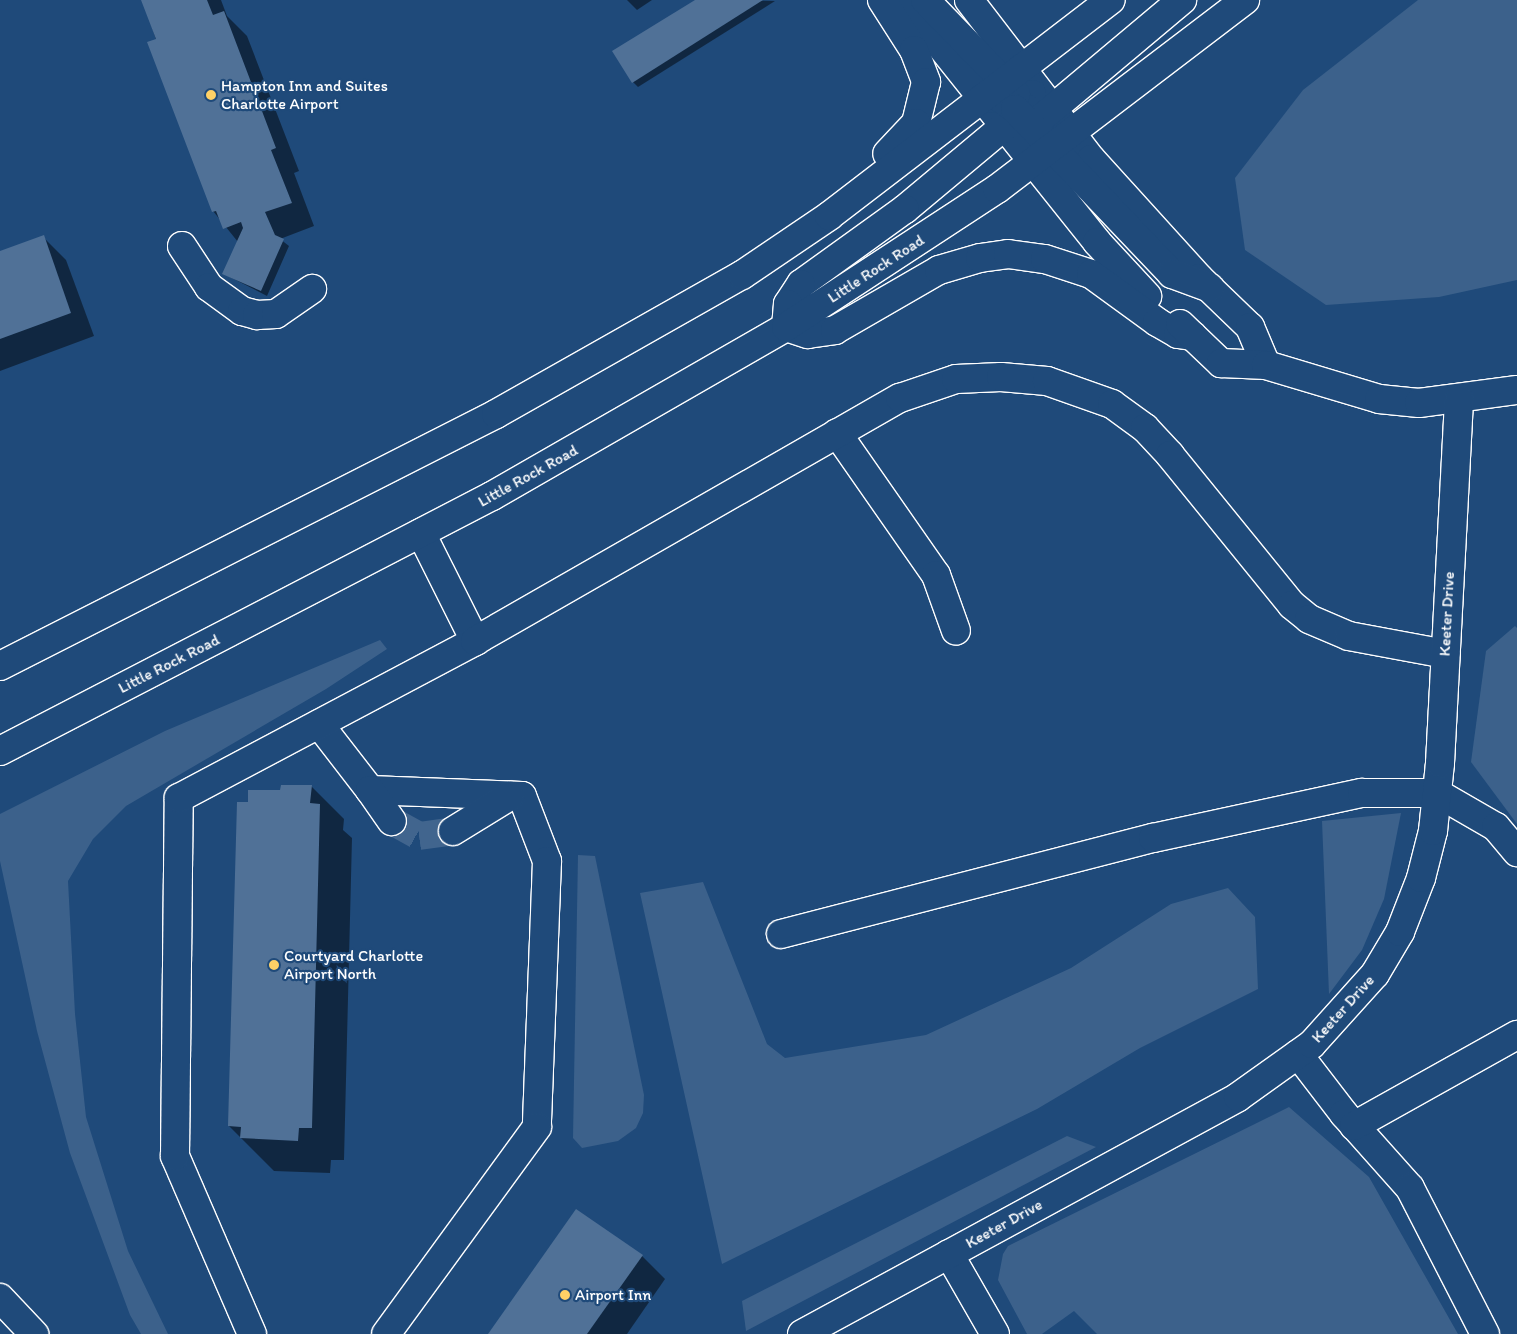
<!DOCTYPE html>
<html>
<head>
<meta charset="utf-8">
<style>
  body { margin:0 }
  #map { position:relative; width:1517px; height:1334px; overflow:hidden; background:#1f4a7a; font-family:Itim,sans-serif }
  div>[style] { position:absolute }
  .green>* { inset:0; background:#3c618b }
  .shadow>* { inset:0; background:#0007 }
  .building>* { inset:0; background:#507197 }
  .minor-tunnel>* { height:28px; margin-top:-14px; transform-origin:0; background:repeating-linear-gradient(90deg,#41658e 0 28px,transparent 0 42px) }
  .roads { filter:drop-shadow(1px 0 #fff) drop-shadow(-1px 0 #fff) drop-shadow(0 1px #fff) drop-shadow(0 -1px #fff) }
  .minor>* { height:28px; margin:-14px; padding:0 14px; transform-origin:14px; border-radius:14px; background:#1f4a7a }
  .major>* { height:28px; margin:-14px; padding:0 14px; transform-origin:14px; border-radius:14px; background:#1f4a7a }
  .highway>* { height:28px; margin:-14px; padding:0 14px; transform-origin:14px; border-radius:14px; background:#1f4a7a }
  .dots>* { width:14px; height:14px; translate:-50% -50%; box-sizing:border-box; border:2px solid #1f4a7a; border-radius:50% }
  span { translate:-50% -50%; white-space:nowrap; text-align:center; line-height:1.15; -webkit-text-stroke:4.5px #1f4a7a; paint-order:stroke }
  .poi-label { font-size:16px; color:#fff }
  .left { translate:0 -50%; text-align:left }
  .street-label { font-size:16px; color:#fff }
</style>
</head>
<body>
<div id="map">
  <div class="green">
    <i style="clip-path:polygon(1418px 0,1517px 0,1517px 280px,1439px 297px,1326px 305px,1245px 250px,1235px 178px,1303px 90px)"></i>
    <i style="clip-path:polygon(1515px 626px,1517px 628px,1517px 824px,1471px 762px,1486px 651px)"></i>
    <i style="clip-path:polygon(380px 640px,387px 649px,326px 689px,126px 806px,93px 839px,68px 881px,75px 1014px,86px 1117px,128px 1251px,168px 1334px,141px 1334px,130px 1315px,70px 1153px,37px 1031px,0 861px,0 814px,165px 731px)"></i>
    <i style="clip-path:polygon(1401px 813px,1384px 899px,1362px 950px,1329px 994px,1322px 821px)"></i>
    <i style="clip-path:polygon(578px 855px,595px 856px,644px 1095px,643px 1113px,636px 1128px,618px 1141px,582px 1148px,573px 1138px)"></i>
    <i style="clip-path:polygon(703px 882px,767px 1044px,785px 1058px,926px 1035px,1071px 968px,1171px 904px,1228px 888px,1255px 917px,1258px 989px,1140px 1048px,1037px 1109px,722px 1264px,640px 893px)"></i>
    <i style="clip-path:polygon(1289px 1107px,1369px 1177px,1458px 1334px,1097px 1334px,1074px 1311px,1042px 1334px,1027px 1334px,998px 1280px,1003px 1254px,1008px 1246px)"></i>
    <i style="clip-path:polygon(1067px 1136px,1096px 1147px,746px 1331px,742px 1301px)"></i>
  </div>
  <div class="shadow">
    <i style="clip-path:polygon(143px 0,221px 0,227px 16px,247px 36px,299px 171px,294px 173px,314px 226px,280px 239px,289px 246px,267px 296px,224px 274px,238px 242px,213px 211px)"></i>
    <i style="clip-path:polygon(627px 0,652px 0,637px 10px)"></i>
    <i style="clip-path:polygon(697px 0,775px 1px,638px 87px,633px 82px)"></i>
    <i style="clip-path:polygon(43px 237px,66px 260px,94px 336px,0 371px,0 252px)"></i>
    <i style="clip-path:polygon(311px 786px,344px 819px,343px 830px,352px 838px,344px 1160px,331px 1160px,330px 1173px,274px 1171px,229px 1126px,249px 803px,282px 791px)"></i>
    <i style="clip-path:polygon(642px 1256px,665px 1279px,627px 1334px,489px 1334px)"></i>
  </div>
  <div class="building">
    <i style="clip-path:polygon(141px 0,207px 0,213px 15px,224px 11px,276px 148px,271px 150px,292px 203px,265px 212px,275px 235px,284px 239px,261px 291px,222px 274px,243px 228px,241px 222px,223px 229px,216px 211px,212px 212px,147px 42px,156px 39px)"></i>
    <i style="clip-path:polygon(695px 0,763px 0,632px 83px,612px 51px)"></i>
    <i style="clip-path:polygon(44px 235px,71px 313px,0 339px,0 251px)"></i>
    <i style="clip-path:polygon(281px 785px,312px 785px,310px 803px,320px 804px,312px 1128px,299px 1128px,298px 1141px,240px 1138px,241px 1127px,228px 1126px,237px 802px,248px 802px,248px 790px,280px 790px)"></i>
    <i style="clip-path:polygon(576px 1209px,643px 1255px,587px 1334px,488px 1334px)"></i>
  </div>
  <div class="minor-tunnel">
    <i style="left:392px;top:821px;width:31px;rotate:29deg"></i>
    <i style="left:419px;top:836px;width:34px;rotate:-8deg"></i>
  </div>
  <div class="roads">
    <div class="minor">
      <i style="left:904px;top:0;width:310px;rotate:51.4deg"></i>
      <i style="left:1097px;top:242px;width:74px;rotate:47.2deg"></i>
      <i style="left:969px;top:0;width:200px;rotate:52.5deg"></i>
      <i style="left:1091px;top:159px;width:161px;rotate:47.8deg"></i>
      <i style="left:1199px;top:278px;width:71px;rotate:43.9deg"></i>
      <i style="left:1250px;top:327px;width:41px;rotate:67.2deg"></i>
      <i style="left:1021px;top:68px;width:28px;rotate:67deg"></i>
      <i style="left:1032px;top:94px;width:15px;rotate:113deg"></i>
      <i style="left:1026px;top:108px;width:158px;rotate:140.1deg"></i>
      <i style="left:905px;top:209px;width:128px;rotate:144.2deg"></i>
      <i style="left:801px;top:284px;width:24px;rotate:123deg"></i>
      <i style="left:788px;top:304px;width:23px;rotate:95deg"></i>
      <i style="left:786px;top:327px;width:23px;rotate:18deg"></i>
      <i style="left:808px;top:334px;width:27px;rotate:-8deg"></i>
      <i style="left:835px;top:330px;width:120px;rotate:-30deg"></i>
      <i style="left:939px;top:270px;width:43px;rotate:-16.3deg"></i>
      <i style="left:980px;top:258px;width:28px;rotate:-8deg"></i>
      <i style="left:1008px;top:254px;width:37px;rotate:8deg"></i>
      <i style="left:1045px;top:259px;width:48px;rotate:18.1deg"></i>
      <i style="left:1091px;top:274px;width:82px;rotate:36deg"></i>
      <i style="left:1157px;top:322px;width:24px;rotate:30deg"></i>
      <i style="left:1178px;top:334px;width:15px;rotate:8deg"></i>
      <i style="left:1039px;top:120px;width:187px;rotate:-40deg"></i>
      <i style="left:182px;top:246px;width:49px;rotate:56.6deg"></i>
      <i style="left:209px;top:287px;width:41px;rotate:36deg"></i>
      <i style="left:242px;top:311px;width:16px;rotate:15deg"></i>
      <i style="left:257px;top:315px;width:19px;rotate:-3deg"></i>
      <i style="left:276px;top:314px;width:44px;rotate:-34.8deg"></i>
      <i style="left:1180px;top:324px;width:57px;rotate:43.6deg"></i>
      <i style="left:1221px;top:363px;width:45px;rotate:2.5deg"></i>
      <i style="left:1266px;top:365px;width:118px;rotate:16.7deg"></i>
      <i style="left:1379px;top:399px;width:40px;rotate:5.7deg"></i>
      <i style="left:1419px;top:403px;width:99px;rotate:-7.6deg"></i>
      <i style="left:837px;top:433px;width:173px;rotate:55.1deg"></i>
      <i style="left:936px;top:575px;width:59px;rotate:70.3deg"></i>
      <i style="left:421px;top:533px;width:121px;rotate:63.4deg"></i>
      <i style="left:319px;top:724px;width:83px;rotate:52.3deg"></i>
      <i style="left:370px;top:790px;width:152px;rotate:2.3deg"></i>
      <i style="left:522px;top:796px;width:70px;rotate:69deg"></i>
      <i style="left:547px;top:861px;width:266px;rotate:92.2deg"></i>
      <i style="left:537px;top:1127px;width:256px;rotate:126.1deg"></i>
      <i style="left:370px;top:790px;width:38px;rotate:55deg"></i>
      <i style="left:453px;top:831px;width:67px;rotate:-31.6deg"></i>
      <i style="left:781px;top:934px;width:384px;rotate:-14.5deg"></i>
      <i style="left:1153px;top:838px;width:214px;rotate:-12.2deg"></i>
      <i style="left:1362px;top:793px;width:75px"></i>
      <i style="left:1437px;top:793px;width:68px;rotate:30deg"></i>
      <i style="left:1496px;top:827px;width:33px;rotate:50deg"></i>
      <i style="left:1298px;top:1054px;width:76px;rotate:52.5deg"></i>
      <i style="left:1344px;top:1114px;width:99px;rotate:48.3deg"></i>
      <i style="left:1410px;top:1188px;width:164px;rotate:62.8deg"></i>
      <i style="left:1354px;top:1126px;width:187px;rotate:-29.2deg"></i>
      <i style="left:949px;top:1254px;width:92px;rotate:60.1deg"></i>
      <i style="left:252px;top:1334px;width:194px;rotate:-113.4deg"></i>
      <i style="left:175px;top:1156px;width:358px;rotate:-89.4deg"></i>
      <i style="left:179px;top:798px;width:335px;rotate:-27.9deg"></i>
      <i style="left:475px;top:641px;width:490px;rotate:-29.8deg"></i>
      <i style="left:900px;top:398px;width:59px;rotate:-18.7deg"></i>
      <i style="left:956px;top:379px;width:45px;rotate:-2.5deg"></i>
      <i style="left:1001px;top:377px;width:46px;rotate:5deg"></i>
      <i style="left:1047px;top:381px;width:69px;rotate:19.5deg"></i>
      <i style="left:1112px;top:404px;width:41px;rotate:36deg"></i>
      <i style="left:1145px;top:428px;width:37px;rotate:47deg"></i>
      <i style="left:1170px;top:455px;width:193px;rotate:50.9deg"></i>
      <i style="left:1292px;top:605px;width:22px;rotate:39deg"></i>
      <i style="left:1309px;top:619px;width:43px;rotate:23deg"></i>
      <i style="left:1349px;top:636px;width:98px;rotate:10.6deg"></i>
      <i style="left:802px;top:1334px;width:496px;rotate:-28.5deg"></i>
      <i style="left:1238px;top:1097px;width:91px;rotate:-35.6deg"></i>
      <i style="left:1312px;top:1044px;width:94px;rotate:-48deg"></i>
      <i style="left:1375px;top:974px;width:49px;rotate:-59.2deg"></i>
      <i style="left:1400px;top:932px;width:58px;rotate:-68.7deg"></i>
      <i style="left:1421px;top:878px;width:49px;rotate:-75.7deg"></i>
      <i style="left:1433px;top:831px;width:68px;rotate:-84.1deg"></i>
      <i style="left:1440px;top:763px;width:364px;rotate:-87deg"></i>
    </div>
    <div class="major">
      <i style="left:882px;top:0;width:59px;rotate:57.4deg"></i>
      <i style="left:914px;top:50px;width:34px;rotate:69deg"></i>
      <i style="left:926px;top:82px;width:42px;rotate:103.7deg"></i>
      <i style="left:916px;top:123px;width:42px;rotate:133.1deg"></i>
      <i style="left:925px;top:0;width:131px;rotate:45.9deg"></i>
      <i style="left:982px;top:98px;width:19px;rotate:3deg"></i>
      <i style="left:1001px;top:99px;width:17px;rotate:36deg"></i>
      <i style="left:1015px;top:109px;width:228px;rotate:46.4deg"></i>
      <i style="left:1172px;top:274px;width:40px;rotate:20.2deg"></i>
      <i style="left:0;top:666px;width:556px;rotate:-26.93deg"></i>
      <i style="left:496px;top:414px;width:283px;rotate:-29.5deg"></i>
      <i style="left:742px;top:275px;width:105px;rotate:-34.1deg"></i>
      <i style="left:829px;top:216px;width:355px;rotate:-37.5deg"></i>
      <i style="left:0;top:751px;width:554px;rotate:-27.4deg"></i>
      <i style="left:492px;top:496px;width:339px;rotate:-29.9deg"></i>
      <i style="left:786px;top:327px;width:252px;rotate:-33.2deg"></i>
      <i style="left:997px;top:189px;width:312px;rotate:-37.3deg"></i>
    </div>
    <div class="highway">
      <i style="left:0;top:1298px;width:50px;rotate:46.6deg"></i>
    </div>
  </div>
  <div class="dots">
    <i style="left:211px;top:95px;background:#ffd166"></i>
    <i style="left:274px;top:965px;background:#ffd166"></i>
    <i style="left:565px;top:1295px;background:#ffd166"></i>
  </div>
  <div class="poi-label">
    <span class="left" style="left:221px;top:95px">Hampton Inn and Suites<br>Charlotte Airport</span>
    <span class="left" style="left:284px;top:965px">Courtyard Charlotte<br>Airport North</span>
    <span class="left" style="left:575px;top:1295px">Airport Inn</span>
  </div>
  <div class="street-label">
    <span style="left:876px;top:269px;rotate:-33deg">Little Rock Road</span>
    <span style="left:528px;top:476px;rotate:-29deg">Little Rock Road</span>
    <span style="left:1447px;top:614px;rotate:-87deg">Keeter Drive</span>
    <span style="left:169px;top:664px;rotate:-27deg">Little Rock Road</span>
    <span style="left:1343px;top:1009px;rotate:-48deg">Keeter Drive</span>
    <span style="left:1004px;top:1224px;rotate:-29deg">Keeter Drive</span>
  </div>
</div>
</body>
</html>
